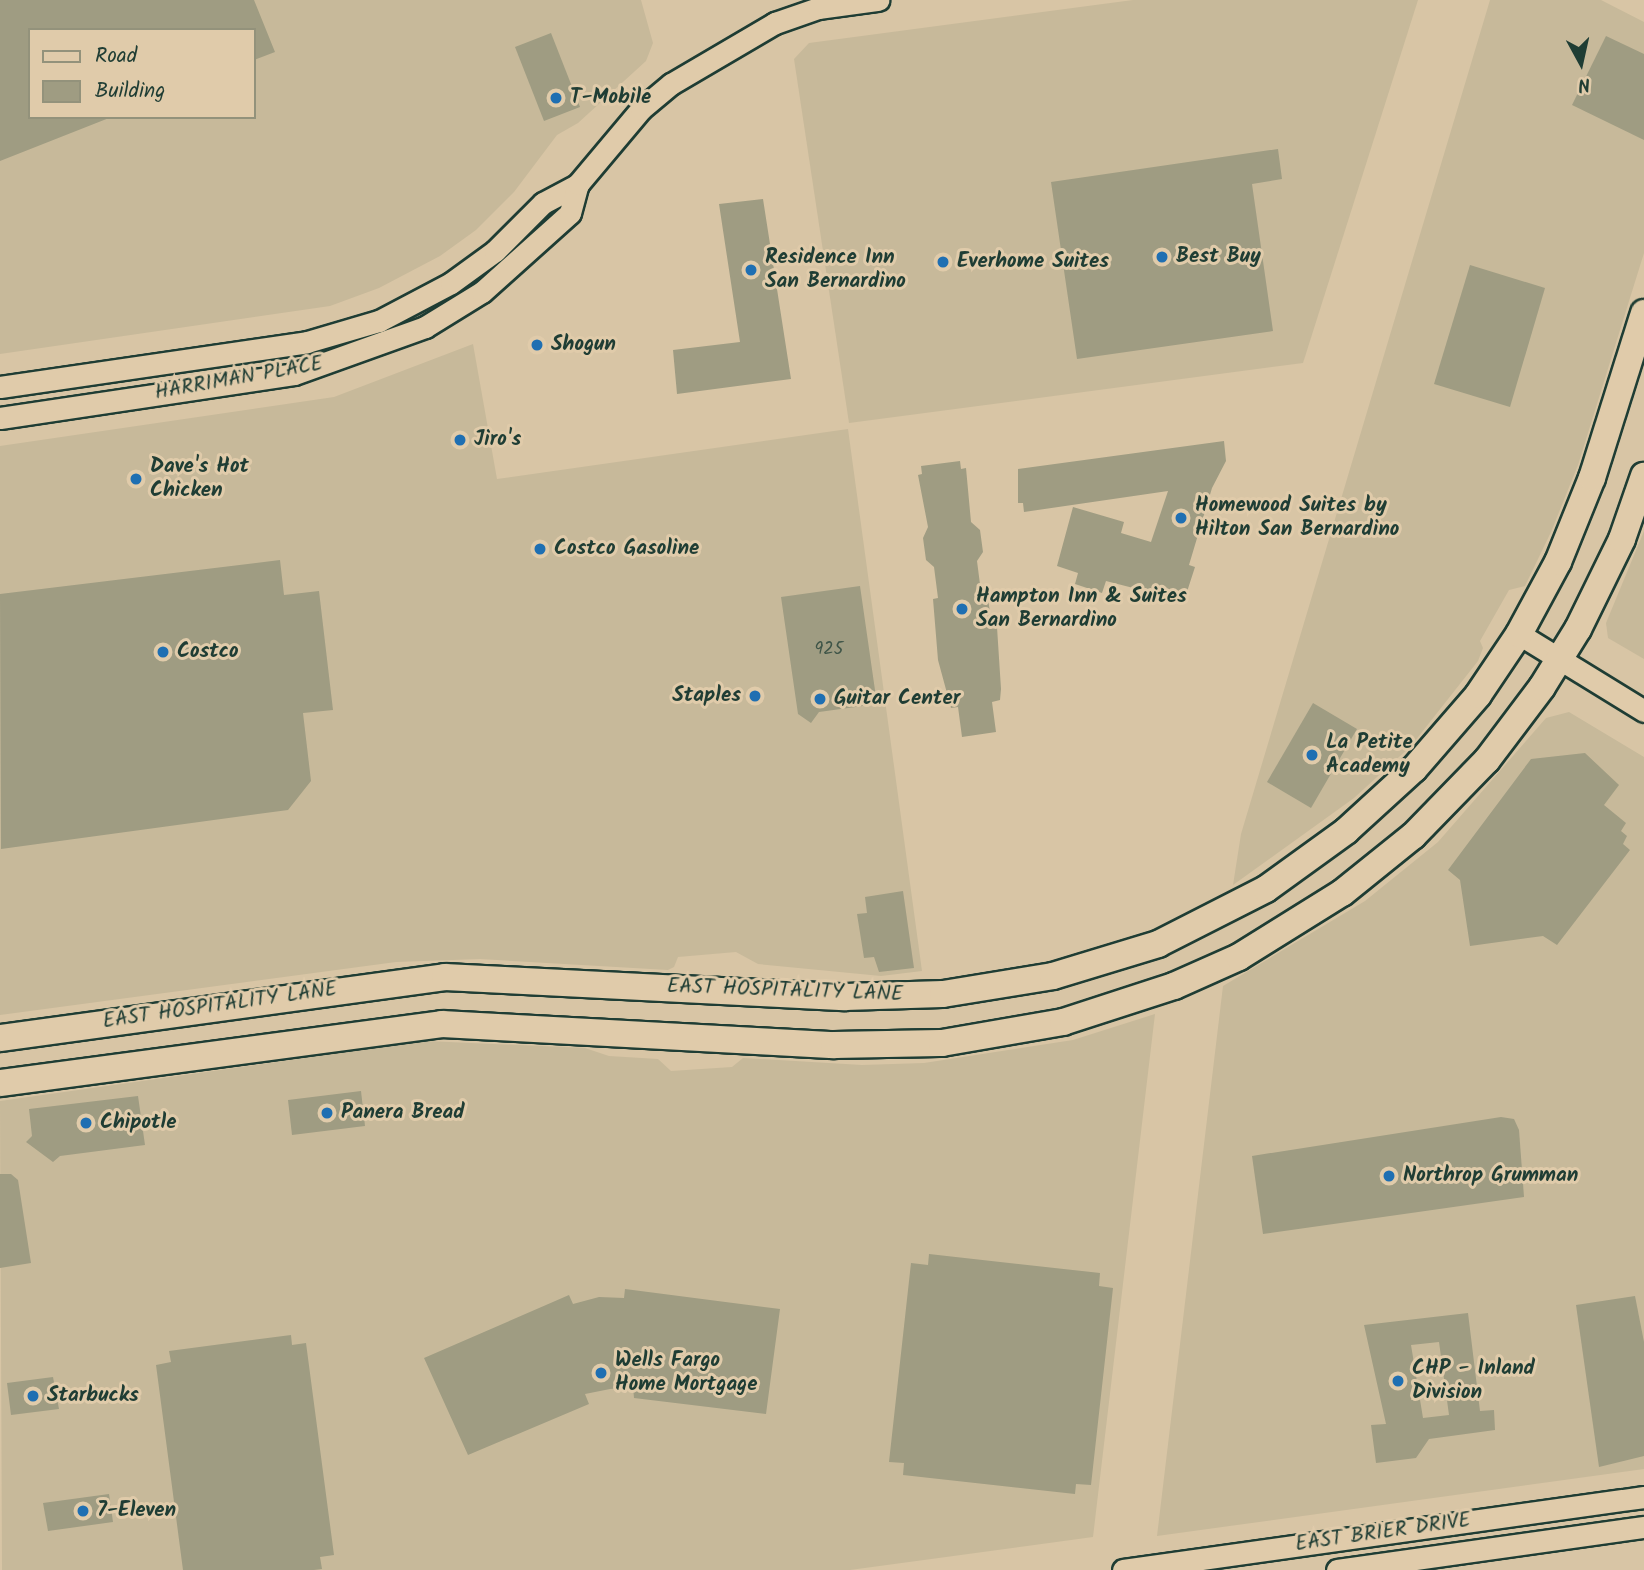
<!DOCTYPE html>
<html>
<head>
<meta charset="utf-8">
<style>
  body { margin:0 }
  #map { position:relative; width:1644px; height:1570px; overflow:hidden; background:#d8c5a5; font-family:Kalam,sans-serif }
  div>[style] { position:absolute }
  .built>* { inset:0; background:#c7b99a }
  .building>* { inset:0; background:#9f9c82 }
  .roads { filter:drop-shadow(2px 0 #1f3d34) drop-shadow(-2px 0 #1f3d34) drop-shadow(0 2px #1f3d34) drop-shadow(0 -2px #1f3d34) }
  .minor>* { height:21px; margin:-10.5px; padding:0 10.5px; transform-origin:10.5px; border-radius:10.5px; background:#e0cbaa }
  .major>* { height:26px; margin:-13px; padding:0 13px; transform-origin:13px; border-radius:13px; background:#e0cbaa }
  .dots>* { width:19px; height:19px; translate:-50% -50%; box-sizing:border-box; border:4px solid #e0cbaa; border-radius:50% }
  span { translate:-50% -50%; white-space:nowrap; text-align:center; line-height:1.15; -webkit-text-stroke:6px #e0cbaa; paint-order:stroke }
  .number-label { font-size:18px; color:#3f5548 }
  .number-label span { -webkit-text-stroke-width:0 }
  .poi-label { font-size:21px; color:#1f3d34; font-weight:700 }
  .left { translate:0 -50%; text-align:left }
  .right { translate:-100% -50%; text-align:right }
  .street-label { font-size:21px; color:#1f3d34 }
  .legend { position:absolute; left:28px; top:28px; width:228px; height:91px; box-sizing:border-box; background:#e0cbaa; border:2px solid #93927b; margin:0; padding:9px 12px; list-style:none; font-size:21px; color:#1f3d34 }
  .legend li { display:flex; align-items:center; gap:14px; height:35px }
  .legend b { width:35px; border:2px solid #93927b }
  .north { position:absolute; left:1546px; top:28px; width:70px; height:70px; -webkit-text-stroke:5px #e0cbaa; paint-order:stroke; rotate:172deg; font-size:19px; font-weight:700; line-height:28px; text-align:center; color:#1f3d34 }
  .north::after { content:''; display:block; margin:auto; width:24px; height:32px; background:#1f3d34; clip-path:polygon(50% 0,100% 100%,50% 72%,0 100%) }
</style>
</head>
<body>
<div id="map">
  <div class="built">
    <i style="clip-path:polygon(evenodd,0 0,641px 0,653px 43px,646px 61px,578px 123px,557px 135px,514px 192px,476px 230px,440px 256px,379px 288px,330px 306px,0 354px,0 0,30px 30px,254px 30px,254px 117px,30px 117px,30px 30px)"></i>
    <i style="clip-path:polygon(1133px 0,1418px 0,1303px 363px,849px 423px,794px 59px,809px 43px)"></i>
    <i style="clip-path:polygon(1490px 0,1601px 0,1644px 22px,1644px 253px,1578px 465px,1551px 532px,1525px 586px,1509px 590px,1480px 641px,1483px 648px,1478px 661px,1411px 746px,1354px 798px,1233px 885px,1241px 834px)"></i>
    <i style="clip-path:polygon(473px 344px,497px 479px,848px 429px,922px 971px,881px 976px,758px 964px,736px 952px,678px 957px,674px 967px,668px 970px,480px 959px,396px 962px,0 1015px,0 446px,334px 397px)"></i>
    <i style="clip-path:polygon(1644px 531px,1644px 659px,1608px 638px,1606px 623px)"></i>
    <i style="clip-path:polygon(1569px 712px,1644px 757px,1644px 1469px,1157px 1536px,1223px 986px,1365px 901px,1438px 842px,1546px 718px)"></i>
    <i style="clip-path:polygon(1155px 1014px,1093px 1537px,850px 1570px,2px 1570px,0 1101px,426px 1041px,585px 1048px,609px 1056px,658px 1059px,671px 1071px,732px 1067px,743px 1058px,862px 1065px,924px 1063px,1073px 1040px)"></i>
  </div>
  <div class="building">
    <i style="clip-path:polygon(0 0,254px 0,275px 52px,254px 60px,254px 30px,30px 30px,30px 117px,109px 118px,0 161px)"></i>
    <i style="clip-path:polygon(551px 33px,580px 107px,544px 121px,515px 47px)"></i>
    <i style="clip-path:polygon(1606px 36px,1644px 54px,1644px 140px,1572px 105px)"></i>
    <i style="clip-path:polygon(1278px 149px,1282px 179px,1252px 184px,1273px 331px,1077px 359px,1051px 182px)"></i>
    <i style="clip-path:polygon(763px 199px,791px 379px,677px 394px,673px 350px,740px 342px,719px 204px)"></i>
    <i style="clip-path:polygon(1470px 265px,1545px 288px,1510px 407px,1434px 384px)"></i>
    <i style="clip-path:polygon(1224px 441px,1226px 461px,1212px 488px,1189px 565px,1195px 567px,1184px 601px,1106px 581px,1102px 593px,1075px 584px,1078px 573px,1057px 566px,1073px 507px,1124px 522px,1121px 533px,1151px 542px,1168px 491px,1024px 512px,1023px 503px,1018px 503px,1018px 469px)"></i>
    <i style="clip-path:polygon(960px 461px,961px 469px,966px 468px,971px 522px,980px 530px,983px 552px,977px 561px,981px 592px,987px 591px,991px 620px,997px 627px,1001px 689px,1000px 700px,992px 702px,996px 732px,962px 737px,958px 707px,951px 708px,938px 660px,933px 599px,938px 598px,934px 567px,926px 560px,923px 538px,928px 527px,918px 475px,922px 474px,921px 466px)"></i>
    <i style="clip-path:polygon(280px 560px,284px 595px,319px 591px,333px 710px,303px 713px,311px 781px,288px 810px,1px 849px,0 594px)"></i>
    <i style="clip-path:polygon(860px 586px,877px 704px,819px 712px,811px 723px,798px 714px,781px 597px)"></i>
    <i style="clip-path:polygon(1313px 703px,1357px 729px,1311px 808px,1267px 782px)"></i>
    <i style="clip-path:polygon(1585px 753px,1619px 785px,1604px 805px,1626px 823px,1621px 831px,1627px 836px,1623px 844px,1630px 850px,1557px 945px,1543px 936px,1470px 946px,1460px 880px,1448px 870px,1531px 759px)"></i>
    <i style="clip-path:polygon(903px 891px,914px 968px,879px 972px,874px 957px,864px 958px,857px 914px,867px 913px,865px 897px)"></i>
    <i style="clip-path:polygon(361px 1091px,365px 1126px,292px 1135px,288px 1100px)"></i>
    <i style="clip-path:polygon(138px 1096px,145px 1145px,60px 1156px,53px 1162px,26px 1142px,32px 1136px,29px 1109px)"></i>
    <i style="clip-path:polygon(1501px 1117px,1514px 1119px,1519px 1130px,1524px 1197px,1263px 1234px,1252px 1156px)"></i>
    <i style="clip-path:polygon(0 1174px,11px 1174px,18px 1180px,31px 1263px,0 1268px)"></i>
    <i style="clip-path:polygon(929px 1254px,1100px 1273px,1099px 1286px,1113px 1288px,1091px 1485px,1076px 1484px,1075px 1494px,903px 1475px,904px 1463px,889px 1462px,911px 1263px,928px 1265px)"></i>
    <i style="clip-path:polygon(625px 1289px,780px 1309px,766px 1414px,634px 1398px,633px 1387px,610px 1389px,585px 1394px,589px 1404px,468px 1455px,424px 1358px,569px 1295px,573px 1304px,599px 1297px,624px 1298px)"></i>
    <i style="clip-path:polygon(1635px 1296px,1644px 1342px,1644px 1456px,1599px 1467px,1576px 1305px)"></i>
    <i style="clip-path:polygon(evenodd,1468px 1313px,1480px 1411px,1494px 1410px,1495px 1430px,1429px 1439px,1416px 1458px,1376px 1463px,1371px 1425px,1386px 1424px,1364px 1325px,1468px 1313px,1439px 1342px,1449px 1415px,1423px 1418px,1411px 1345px,1439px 1342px)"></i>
    <i style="clip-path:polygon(291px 1335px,292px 1345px,306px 1343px,334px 1555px,320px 1557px,322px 1569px,314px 1570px,183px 1570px,156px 1365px,171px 1362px,169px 1351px)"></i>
    <i style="clip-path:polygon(53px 1377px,59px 1409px,11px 1415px,7px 1383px)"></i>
    <i style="clip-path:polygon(109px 1494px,113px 1522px,48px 1531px,43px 1503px)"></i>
  </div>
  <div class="roads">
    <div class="minor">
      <i style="left:0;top:387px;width:310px;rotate:-8.3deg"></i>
      <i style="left:307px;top:342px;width:75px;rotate:-16.3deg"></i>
      <i style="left:379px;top:321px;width:81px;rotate:-27.8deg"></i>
      <i style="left:451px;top:283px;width:54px;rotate:-36deg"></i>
      <i style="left:495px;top:251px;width:68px;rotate:-45deg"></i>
      <i style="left:543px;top:203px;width:40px;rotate:-28deg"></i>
      <i style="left:0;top:418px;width:297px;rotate:-8.5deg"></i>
      <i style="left:294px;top:374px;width:139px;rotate:-19.7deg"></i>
      <i style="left:425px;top:327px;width:67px;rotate:-31.6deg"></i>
      <i style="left:482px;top:292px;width:118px;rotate:-41.9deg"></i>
      <i style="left:570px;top:213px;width:30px;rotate:-75deg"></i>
      <i style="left:578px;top:184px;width:98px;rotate:-50deg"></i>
      <i style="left:641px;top:109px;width:39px;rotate:-40deg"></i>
      <i style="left:671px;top:84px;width:121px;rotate:-30.4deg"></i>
      <i style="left:775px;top:23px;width:46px;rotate:-19.2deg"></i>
      <i style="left:818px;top:8px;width:61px;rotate:-7.6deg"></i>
      <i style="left:1519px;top:634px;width:147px;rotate:31.6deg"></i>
      <i style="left:1123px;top:1570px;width:526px;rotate:-7.98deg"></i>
      <i style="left:1337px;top:1570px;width:310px;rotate:-8deg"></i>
    </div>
    <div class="major">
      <i style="left:0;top:1038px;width:449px;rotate:-7.8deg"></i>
      <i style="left:445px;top:977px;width:400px;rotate:2.9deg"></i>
      <i style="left:845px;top:997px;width:98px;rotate:-1.8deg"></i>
      <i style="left:943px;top:994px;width:111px;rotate:-9.3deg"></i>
      <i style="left:1053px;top:976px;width:110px;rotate:-16.9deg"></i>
      <i style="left:1158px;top:944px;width:121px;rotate:-27deg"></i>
      <i style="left:1266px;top:889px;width:99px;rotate:-35.9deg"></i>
      <i style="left:1346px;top:831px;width:92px;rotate:-42.4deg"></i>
      <i style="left:1414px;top:769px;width:98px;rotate:-49.1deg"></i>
      <i style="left:1478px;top:695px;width:73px;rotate:-56.1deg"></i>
      <i style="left:1519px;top:634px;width:82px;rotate:-61.6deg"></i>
      <i style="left:1558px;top:562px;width:91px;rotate:-68deg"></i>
      <i style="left:1592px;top:478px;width:173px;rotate:-72.5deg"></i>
      <i style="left:0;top:1083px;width:446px;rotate:-7.6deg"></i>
      <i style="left:442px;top:1024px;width:393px;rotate:3.1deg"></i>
      <i style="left:834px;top:1045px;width:108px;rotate:-1.1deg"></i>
      <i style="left:942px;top:1043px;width:123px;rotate:-9.8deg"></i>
      <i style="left:1063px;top:1022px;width:117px;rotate:-18deg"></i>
      <i style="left:1174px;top:986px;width:71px;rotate:-24deg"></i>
      <i style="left:1239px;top:957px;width:121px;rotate:-31.9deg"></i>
      <i style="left:1342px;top:893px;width:91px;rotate:-38.8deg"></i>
      <i style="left:1413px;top:836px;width:106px;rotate:-45.8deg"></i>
      <i style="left:1487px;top:760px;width:91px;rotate:-53deg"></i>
      <i style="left:1542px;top:687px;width:68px;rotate:-58.2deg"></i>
      <i style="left:1578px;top:629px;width:100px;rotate:-63.9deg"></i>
      <i style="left:1622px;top:539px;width:67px;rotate:-70.8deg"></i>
    </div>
  </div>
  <div class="dots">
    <i style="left:556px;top:98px;background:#1f6fb2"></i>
    <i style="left:1162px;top:257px;background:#1f6fb2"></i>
    <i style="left:943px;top:262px;background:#1f6fb2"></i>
    <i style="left:751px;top:270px;background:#1f6fb2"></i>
    <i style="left:537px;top:345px;background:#1f6fb2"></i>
    <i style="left:460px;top:440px;background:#1f6fb2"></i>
    <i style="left:136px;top:479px;background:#1f6fb2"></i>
    <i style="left:1181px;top:518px;background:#1f6fb2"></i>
    <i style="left:540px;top:549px;background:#1f6fb2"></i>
    <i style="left:962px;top:609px;background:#1f6fb2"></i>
    <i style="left:163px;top:652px;background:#1f6fb2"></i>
    <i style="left:755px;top:696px;background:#1f6fb2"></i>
    <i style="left:820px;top:699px;background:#1f6fb2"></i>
    <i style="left:1312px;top:755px;background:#1f6fb2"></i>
    <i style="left:327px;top:1113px;background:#1f6fb2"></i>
    <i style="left:86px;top:1123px;background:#1f6fb2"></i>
    <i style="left:1389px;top:1176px;background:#1f6fb2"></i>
    <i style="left:601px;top:1373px;background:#1f6fb2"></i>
    <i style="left:1398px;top:1381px;background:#1f6fb2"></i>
    <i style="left:33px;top:1396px;background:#1f6fb2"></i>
    <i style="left:83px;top:1511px;background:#1f6fb2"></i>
  </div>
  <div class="number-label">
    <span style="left:829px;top:650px">925</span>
  </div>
  <div class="poi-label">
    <span class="left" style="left:570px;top:98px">T-Mobile</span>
    <span class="left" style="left:1176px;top:257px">Best Buy</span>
    <span class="left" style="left:765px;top:270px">Residence Inn<br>San Bernardino</span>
    <span class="left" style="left:957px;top:262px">Everhome Suites</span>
    <span class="left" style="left:551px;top:345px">Shogun</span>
    <span class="left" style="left:474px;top:440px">Jiro's</span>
    <span class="left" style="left:150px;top:479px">Dave's Hot<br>Chicken</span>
    <span class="left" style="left:1195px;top:518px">Homewood Suites by<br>Hilton San Bernardino</span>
    <span class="left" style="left:554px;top:549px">Costco Gasoline</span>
    <span class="left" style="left:976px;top:609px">Hampton Inn &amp; Suites<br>San Bernardino</span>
    <span class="left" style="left:177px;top:652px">Costco</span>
    <span class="right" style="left:741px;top:696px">Staples</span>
    <span class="left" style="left:834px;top:699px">Guitar Center</span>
    <span class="left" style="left:1326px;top:755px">La Petite<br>Academy</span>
    <span class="left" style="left:341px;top:1113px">Panera Bread</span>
    <span class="left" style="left:100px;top:1123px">Chipotle</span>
    <span class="left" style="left:1403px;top:1176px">Northrop Grumman</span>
    <span class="left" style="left:615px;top:1373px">Wells Fargo<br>Home Mortgage</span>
    <span class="left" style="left:1412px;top:1381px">CHP - Inland<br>Division</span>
    <span class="left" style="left:47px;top:1396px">Starbucks</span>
    <span class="left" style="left:97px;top:1511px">7-Eleven</span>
  </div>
  <div class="street-label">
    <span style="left:239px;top:379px;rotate:-10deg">HARRIMAN PLACE</span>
    <span style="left:785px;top:991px;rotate:2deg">EAST HOSPITALITY LANE</span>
    <span style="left:220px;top:1006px;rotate:-8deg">EAST HOSPITALITY LANE</span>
    <span style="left:1383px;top:1533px;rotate:-8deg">EAST BRIER DRIVE</span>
  </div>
  <ul class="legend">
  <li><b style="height:9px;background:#e0cbaa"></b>Road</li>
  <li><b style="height:19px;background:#9f9c82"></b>Building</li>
  </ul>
  <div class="north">N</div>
</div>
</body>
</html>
